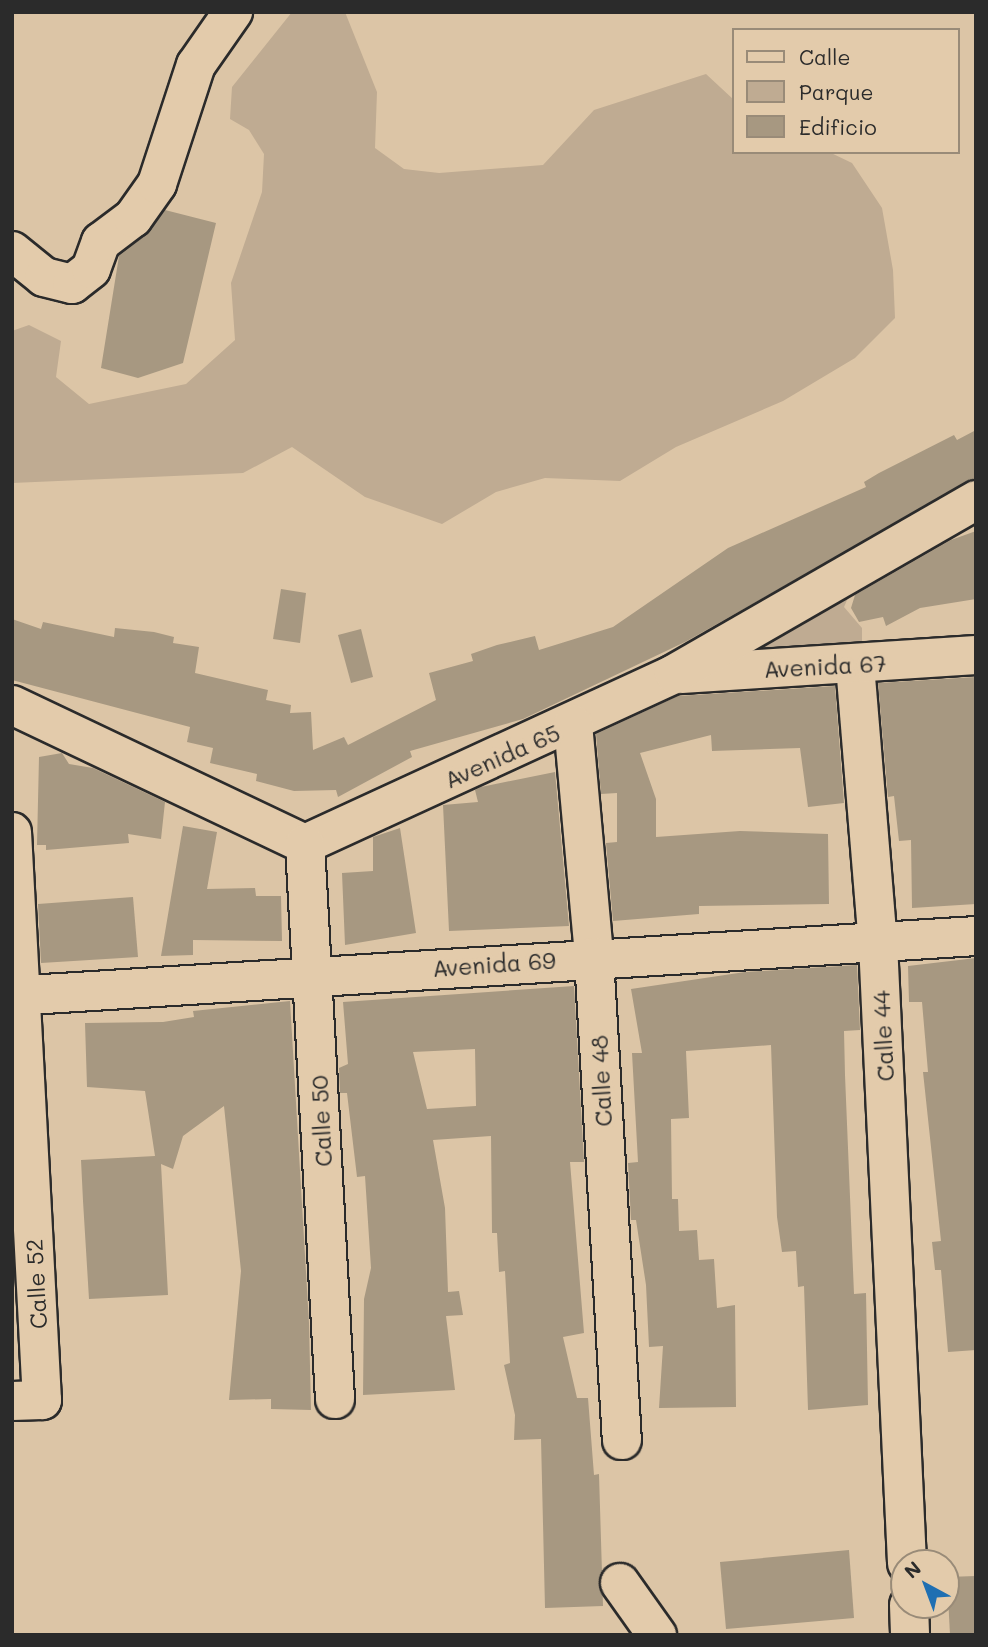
<!DOCTYPE html>
<html>
<head>
<meta charset="utf-8">
<style>
  body { margin:0 }
  #map { position:relative; width:988px; height:1647px; overflow:hidden; background:#dcc5a6; font-family:Mali,sans-serif }
  div>[style] { position:absolute }
  .green>* { inset:0; background:#bfab92 }
  .building>* { inset:0; background:#a79881 }
  .roads { filter:drop-shadow(2px 0 #2b2b2b) drop-shadow(-2px 0 #2b2b2b) drop-shadow(0 2px #2b2b2b) drop-shadow(0 -2px #2b2b2b) }
  .minor>* { height:38px; margin:-19px; padding:0 19px; transform-origin:19px; border-radius:19px; background:#e3cbab }
  span { translate:-50% -50%; white-space:nowrap; text-align:center; line-height:1.15; -webkit-text-stroke:7px #e3cbab; paint-order:stroke }
  .street-label { font-size:23px; color:#2b2b2b }
  .frame { position:absolute; inset:0; border:14px solid #2b2b2b; pointer-events:none }
  .legend { position:absolute; left:732px; top:28px; width:228px; height:126px; box-sizing:border-box; background:#e3cbab; border:2px solid #998b78; margin:0; padding:9px 12px; list-style:none; font-size:21px; color:#2b2b2b }
  .legend li { display:flex; align-items:center; gap:14px; height:35px }
  .legend b { width:35px; border:2px solid #998b78 }
  .north { position:absolute; left:890px; top:1549px; width:70px; height:70px; box-sizing:border-box; background:#e3cbab; border:2px solid #998b78; border-radius:50%; rotate:319deg; font-size:19px; font-weight:700; line-height:28px; text-align:center; color:#2b2b2b }
  .north::after { content:''; display:block; margin:auto; width:24px; height:32px; background:#1f6fb2; clip-path:polygon(50% 0,100% 100%,50% 72%,0 100%) }
</style>
</head>
<body>
<div id="map">
  <div class="green">
    <i style="clip-path:polygon(292px 12px,345px 12px,377px 92px,375px 148px,404px 169px,439px 173px,543px 165px,594px 110px,706px 74px,734px 100px,734px 152px,829px 152px,852px 163px,882px 208px,893px 270px,895px 318px,855px 358px,783px 401px,676px 447px,620px 481px,545px 478px,496px 492px,442px 524px,365px 497px,292px 447px,243px 473px,12px 483px,12px 331px,29px 325px,61px 341px,56px 377px,89px 404px,186px 384px,235px 340px,231px 283px,262px 192px,264px 154px,249px 130px,230px 119px,232px 87px)"></i>
    <i style="clip-path:polygon(851px 591px,844px 607px,862px 628px,862px 643px,751px 653px,749px 648px)"></i>
  </div>
  <div class="building">
    <i style="clip-path:polygon(165px 210px,216px 223px,183px 363px,138px 378px,101px 368px,119px 256px,146px 235px)"></i>
    <i style="clip-path:polygon(976px 430px,976px 478px,685px 642px,523px 719px,410px 751px,412px 757px,338px 797px,336px 790px,294px 791px,256px 781px,257px 774px,210px 763px,213px 748px,187px 742px,190px 727px,12px 680px,12px 619px,41px 629px,43px 622px,114px 637px,115px 628px,154px 632px,174px 637px,173px 643px,199px 647px,195px 673px,268px 690px,266px 700px,291px 705px,290px 713px,311px 712px,313px 750px,344px 737px,348px 745px,436px 700px,429px 673px,473px 661px,471px 654px,497px 645px,535px 636px,539px 650px,613px 627px,728px 548px,866px 487px,864px 482px,879px 473px,954px 435px,957px 440px)"></i>
    <i style="clip-path:polygon(976px 531px,976px 599px,920px 608px,886px 626px,883px 617px,859px 622px,851px 608px,855px 595px,951px 540px)"></i>
    <i style="clip-path:polygon(281px 589px,306px 593px,300px 643px,273px 639px)"></i>
    <i style="clip-path:polygon(361px 629px,373px 677px,351px 683px,338px 635px)"></i>
    <i style="clip-path:polygon(976px 677px,976px 904px,912px 908px,911px 840px,899px 841px,894px 796px,888px 797px,878px 683px)"></i>
    <i style="clip-path:polygon(835px 686px,844px 803px,808px 807px,800px 748px,712px 751px,711px 735px,640px 753px,656px 799px,656px 837px,740px 831px,828px 834px,829px 904px,699px 906px,699px 914px,613px 921px,606px 843px,617px 842px,617px 793px,601px 794px,596px 734px,678px 696px)"></i>
    <i style="clip-path:polygon(62px 753px,69px 764px,93px 768px,165px 802px,161px 839px,128px 834px,129px 843px,46px 850px,46px 845px,37px 845px,39px 757px)"></i>
    <i style="clip-path:polygon(555px 772px,569px 926px,449px 931px,443px 805px,478px 802px,475px 790px,481px 787px)"></i>
    <i style="clip-path:polygon(183px 826px,217px 832px,207px 889px,255px 888px,256px 896px,281px 896px,282px 941px,193px 940px,193px 955px,161px 956px)"></i>
    <i style="clip-path:polygon(400px 828px,416px 933px,345px 945px,342px 873px,373px 871px,373px 837px)"></i>
    <i style="clip-path:polygon(133px 897px,138px 957px,41px 963px,38px 904px)"></i>
    <i style="clip-path:polygon(976px 958px,976px 1350px,948px 1352px,941px 1270px,935px 1270px,932px 1242px,941px 1241px,923px 1072px,928px 1072px,922px 1002px,909px 1002px,908px 966px)"></i>
    <i style="clip-path:polygon(857px 965px,860px 1030px,844px 1031px,845px 1075px,854px 1294px,866px 1293px,868px 1405px,808px 1410px,804px 1286px,798px 1287px,796px 1251px,782px 1252px,777px 1217px,771px 1045px,686px 1051px,689px 1118px,671px 1119px,672px 1199px,678px 1199px,679px 1231px,697px 1230px,699px 1260px,714px 1259px,717px 1308px,735px 1305px,736px 1407px,659px 1408px,663px 1346px,649px 1347px,646px 1285px,636px 1220px,631px 1220px,628px 1163px,638px 1162px,632px 1053px,642px 1053px,631px 989px,745px 972px)"></i>
    <i style="clip-path:polygon(evenodd,574px 986px,584px 1162px,570px 1162px,584px 1333px,563px 1337px,577px 1398px,588px 1398px,594px 1475px,599px 1474px,603px 1606px,545px 1608px,541px 1439px,514px 1440px,515px 1415px,504px 1365px,510px 1363px,505px 1271px,499px 1272px,497px 1233px,492px 1233px,491px 1136px,433px 1140px,445px 1208px,448px 1292px,459px 1291px,463px 1315px,446px 1316px,455px 1390px,363px 1395px,364px 1299px,371px 1268px,365px 1176px,357px 1177px,347px 1093px,340px 1093px,339px 1068px,348px 1064px,343px 1002px,574px 986px,475px 1049px,476px 1106px,427px 1109px,413px 1052px,475px 1049px)"></i>
    <i style="clip-path:polygon(290px 1001px,309px 1323px,311px 1410px,271px 1409px,271px 1399px,229px 1400px,241px 1271px,224px 1106px,183px 1136px,173px 1169px,161px 1164px,168px 1295px,89px 1299px,83px 1201px,81px 1160px,155px 1156px,145px 1091px,87px 1087px,85px 1023px,163px 1022px,194px 1017px,193px 1011px)"></i>
    <i style="clip-path:polygon(849px 1550px,854px 1618px,726px 1629px,720px 1562px)"></i>
    <i style="clip-path:polygon(976px 1576px,976px 1635px,950px 1635px,947px 1577px)"></i>
  </div>
  <div class="roads">
    <div class="minor">
      <i style="left:12px;top:251px;width:41px;rotate:39.1deg"></i>
      <i style="left:44px;top:277px;width:29px;rotate:14deg"></i>
      <i style="left:72px;top:284px;width:24px;rotate:-38deg"></i>
      <i style="left:91px;top:269px;width:29px;rotate:-70deg"></i>
      <i style="left:101px;top:242px;width:40px;rotate:-37deg"></i>
      <i style="left:133px;top:218px;width:42px;rotate:-54.8deg"></i>
      <i style="left:157px;top:184px;width:125px;rotate:-71.9deg"></i>
      <i style="left:196px;top:65px;width:65px;rotate:-55.1deg"></i>
      <i style="left:855px;top:665px;width:279px;rotate:85.3deg"></i>
      <i style="left:878px;top:943px;width:621px;rotate:87.32deg"></i>
      <i style="left:681px;top:674px;width:296px;rotate:-3.7deg"></i>
      <i style="left:12px;top:705px;width:324px;rotate:25.4deg"></i>
      <i style="left:305px;top:844px;width:406px;rotate:-24.7deg"></i>
      <i style="left:674px;top:674px;width:349px;rotate:-29.9deg"></i>
      <i style="left:573px;top:724px;width:234px;rotate:84.8deg"></i>
      <i style="left:594px;top:957px;width:484px;rotate:86.7deg"></i>
      <i style="left:12px;top:832px;width:569px;rotate:86.98deg"></i>
      <i style="left:42px;top:1400px;width:30px;rotate:178deg"></i>
      <i style="left:305px;top:844px;width:556px;rotate:86.91deg"></i>
      <i style="left:12px;top:996px;width:966px;rotate:-3.56deg"></i>
      <i style="left:620px;top:1583px;width:64px;rotate:54.6deg"></i>
      <i style="left:909px;top:1605px;width:30px;rotate:88deg"></i>
    </div>
  </div>
  <div class="street-label">
    <span style="left:825px;top:666px;rotate:-3deg">Avenida 67</span>
    <span style="left:502px;top:756px;rotate:-24deg">Avenida 65</span>
    <span style="left:494px;top:964px;rotate:-4deg">Avenida 69</span>
    <span style="left:883px;top:1036px;rotate:-93deg">Calle 44</span>
    <span style="left:601px;top:1081px;rotate:-93deg">Calle 48</span>
    <span style="left:321px;top:1121px;rotate:-93deg">Calle 50</span>
    <span style="left:36px;top:1284px;rotate:-93deg">Calle 52</span>
  </div>
  <div class="frame"></div>
  <ul class="legend">
  <li><b style="height:9px;background:#e3cbab"></b>Calle</li>
  <li><b style="height:19px;background:#bfab92"></b>Parque</li>
  <li><b style="height:19px;background:#a79881"></b>Edificio</li>
  </ul>
  <div class="north">N</div>
</div>
</body>
</html>
